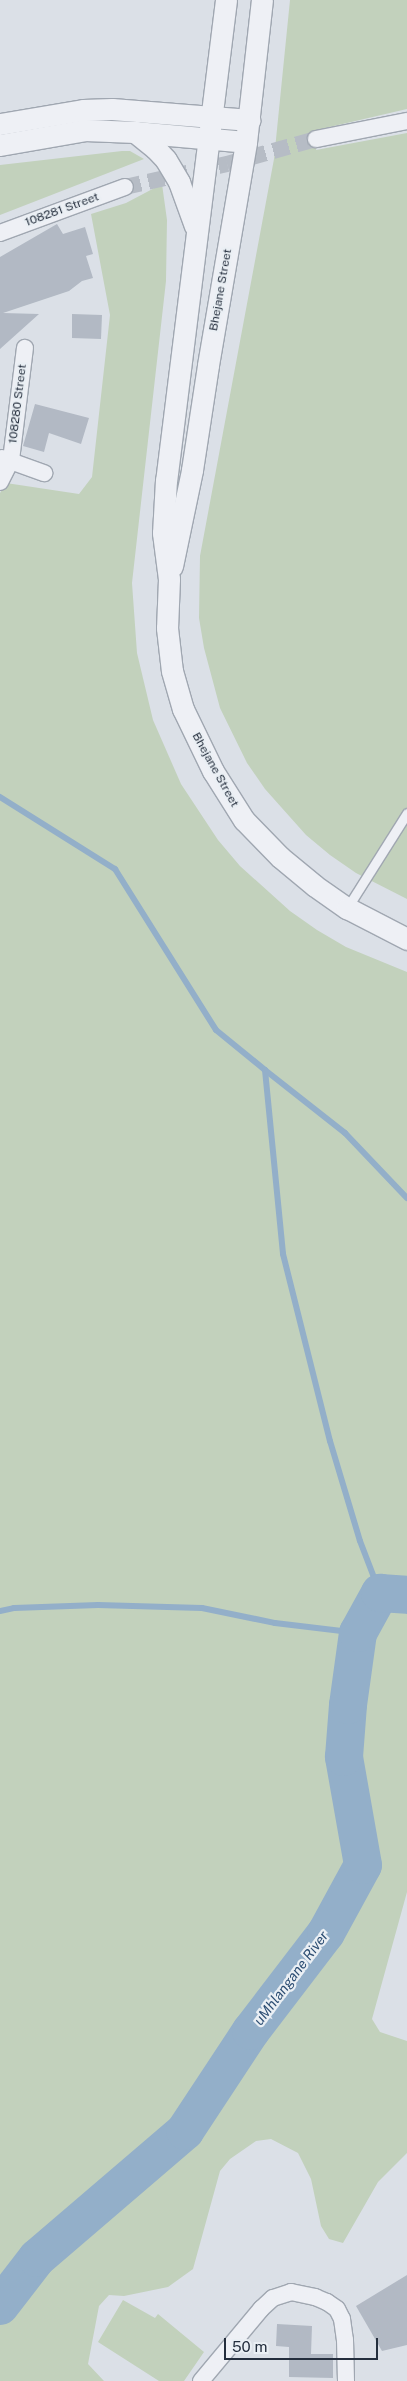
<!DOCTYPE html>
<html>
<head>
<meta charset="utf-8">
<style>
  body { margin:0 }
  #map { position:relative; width:407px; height:2381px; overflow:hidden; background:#dbe0e7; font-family:"Public Sans",sans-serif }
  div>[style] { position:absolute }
  .green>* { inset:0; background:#c2d1bc }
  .stream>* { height:6px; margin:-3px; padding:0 3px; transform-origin:3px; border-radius:3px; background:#93afc9 }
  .river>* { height:38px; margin:-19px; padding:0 19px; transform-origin:19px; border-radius:19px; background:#93afc9 }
  .building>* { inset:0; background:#b2b9c4 }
  .minor-tunnel>* { height:16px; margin-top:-8px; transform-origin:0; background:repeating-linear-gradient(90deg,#b6bcc5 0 16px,transparent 0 24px) }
  .roads { filter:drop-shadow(1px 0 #a0a7b1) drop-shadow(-1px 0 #a0a7b1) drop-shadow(0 1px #a0a7b1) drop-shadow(0 -1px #a0a7b1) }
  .service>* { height:9px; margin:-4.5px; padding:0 4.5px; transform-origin:4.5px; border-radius:4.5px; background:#eef0f5 }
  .minor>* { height:16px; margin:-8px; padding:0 8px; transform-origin:8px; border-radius:8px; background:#eef0f5 }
  .tertiary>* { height:21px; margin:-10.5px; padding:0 10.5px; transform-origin:10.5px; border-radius:10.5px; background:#eef0f5 }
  span { translate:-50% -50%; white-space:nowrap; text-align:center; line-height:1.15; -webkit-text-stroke:4.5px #eaeff4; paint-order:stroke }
  .street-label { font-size:12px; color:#242e3d }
  .water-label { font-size:14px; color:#2d4e73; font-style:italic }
  .scale { position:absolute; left:224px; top:2338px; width:154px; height:22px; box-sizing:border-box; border:2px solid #242e3d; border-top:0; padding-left:6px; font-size:15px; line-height:18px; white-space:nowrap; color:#242e3d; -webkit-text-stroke:4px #eaeff4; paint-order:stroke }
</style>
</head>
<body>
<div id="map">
  <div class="green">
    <i style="clip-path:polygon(290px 0,407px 0,407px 109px,321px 129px,316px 150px,407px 133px,407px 899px,356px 873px,330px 855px,306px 835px,265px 789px,247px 763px,220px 708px,204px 648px,199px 618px,200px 556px,274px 159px)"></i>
    <i style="clip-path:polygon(122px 151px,130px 151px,144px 159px,0 215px,0 165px)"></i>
    <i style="clip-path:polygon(162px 184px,167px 220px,166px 281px,132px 583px,137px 653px,153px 720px,181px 784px,218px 840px,240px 866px,290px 911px,317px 930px,346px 947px,407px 972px,407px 1892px,372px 2019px,380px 2032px,407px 2041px,407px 2153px,378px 2182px,343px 2243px,329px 2239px,321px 2226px,311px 2179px,298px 2153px,271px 2139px,256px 2141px,230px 2159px,220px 2171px,193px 2269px,168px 2287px,124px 2296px,109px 2295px,99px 2306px,88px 2364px,104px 2381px,0 2381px,0 493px,6px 483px,79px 494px,92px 477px,110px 315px,91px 214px,126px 203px)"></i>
    <i style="clip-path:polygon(123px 2300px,155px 2318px,158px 2314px,204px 2352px,184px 2381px,159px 2381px,98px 2342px)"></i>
  </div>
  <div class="stream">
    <i style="left:0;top:797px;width:136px;rotate:32.1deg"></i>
    <i style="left:115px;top:869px;width:190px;rotate:57.9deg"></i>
    <i style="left:216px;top:1030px;width:63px;rotate:39.2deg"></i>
    <i style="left:265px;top:1070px;width:185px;rotate:84.4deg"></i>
    <i style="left:283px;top:1254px;width:193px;rotate:75.9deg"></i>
    <i style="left:330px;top:1441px;width:104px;rotate:73.3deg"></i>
    <i style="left:360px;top:1541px;width:56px;rotate:69deg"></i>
    <i style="left:265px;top:1070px;width:102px;rotate:38.2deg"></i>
    <i style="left:345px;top:1133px;width:90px;rotate:46.4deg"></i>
    <i style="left:0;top:1611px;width:14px;rotate:-12deg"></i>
    <i style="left:14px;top:1608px;width:84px;rotate:-2deg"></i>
    <i style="left:98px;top:1605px;width:104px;rotate:1.7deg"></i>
    <i style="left:202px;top:1608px;width:75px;rotate:11.6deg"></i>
    <i style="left:275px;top:1623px;width:84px;rotate:6.9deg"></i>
  </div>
  <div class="river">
    <i style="left:0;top:2306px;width:61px;rotate:-52.4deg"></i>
    <i style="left:37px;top:2258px;width:195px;rotate:-40.6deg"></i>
    <i style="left:185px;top:2131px;width:120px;rotate:-56.6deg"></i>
    <i style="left:251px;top:2031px;width:123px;rotate:-52.6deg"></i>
    <i style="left:326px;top:1933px;width:77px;rotate:-61.4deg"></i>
    <i style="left:363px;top:1865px;width:110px;rotate:-100deg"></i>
    <i style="left:344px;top:1757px;width:52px;rotate:-85.6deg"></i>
    <i style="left:348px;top:1705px;width:73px;rotate:-82.1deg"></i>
    <i style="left:358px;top:1633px;width:46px;rotate:-61.2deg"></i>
    <i style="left:380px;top:1593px;width:27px;rotate:4deg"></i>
  </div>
  <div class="building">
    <i style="clip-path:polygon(57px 224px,63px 234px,85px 227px,93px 254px,86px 256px,93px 278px,82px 281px,69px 291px,3px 313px,39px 314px,0 349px,0 257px)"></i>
    <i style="clip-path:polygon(72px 314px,102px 315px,101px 339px,72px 338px)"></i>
    <i style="clip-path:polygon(35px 404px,89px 418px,81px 444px,49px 433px,44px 452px,23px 446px)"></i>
    <i style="clip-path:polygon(407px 2275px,407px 2345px,382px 2351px,356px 2306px)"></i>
    <i style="clip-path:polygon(277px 2324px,312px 2326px,311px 2354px,333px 2354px,333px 2378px,289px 2377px,289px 2347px,276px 2346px)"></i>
  </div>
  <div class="minor-tunnel">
    <i style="left:125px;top:187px;width:105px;rotate:-12.7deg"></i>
    <i style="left:227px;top:164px;width:92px;rotate:-15.7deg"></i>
  </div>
  <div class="roads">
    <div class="service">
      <i style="left:347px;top:908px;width:112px;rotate:-57.7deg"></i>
    </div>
    <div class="minor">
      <i style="left:316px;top:139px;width:93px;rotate:-11.2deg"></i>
      <i style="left:0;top:233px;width:133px;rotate:-20.2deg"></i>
      <i style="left:2px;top:458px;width:45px;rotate:19.7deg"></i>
      <i style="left:0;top:482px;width:25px;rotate:-63deg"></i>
      <i style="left:11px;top:460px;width:113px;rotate:-82.9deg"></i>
      <i style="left:201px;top:2381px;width:94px;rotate:-50.2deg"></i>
      <i style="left:261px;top:2309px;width:16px;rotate:-43deg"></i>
      <i style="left:273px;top:2298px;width:19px;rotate:-18deg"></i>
      <i style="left:291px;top:2292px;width:25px;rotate:12deg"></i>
      <i style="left:315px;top:2297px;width:13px;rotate:23deg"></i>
      <i style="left:327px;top:2302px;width:12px;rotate:35deg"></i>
      <i style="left:337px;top:2309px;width:11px;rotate:63deg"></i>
      <i style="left:342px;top:2319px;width:21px;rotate:82deg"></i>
      <i style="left:345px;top:2340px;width:41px;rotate:88.6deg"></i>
    </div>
    <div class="tertiary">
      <i style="left:226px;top:0;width:484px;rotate:97.1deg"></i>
      <i style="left:166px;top:480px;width:53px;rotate:93.2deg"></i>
      <i style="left:163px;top:533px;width:46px;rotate:82.6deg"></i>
      <i style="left:169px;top:579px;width:49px;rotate:92.3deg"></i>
      <i style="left:167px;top:628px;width:43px;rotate:83.4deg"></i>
      <i style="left:172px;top:671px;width:40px;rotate:74deg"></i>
      <i style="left:183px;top:709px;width:69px;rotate:64.2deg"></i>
      <i style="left:213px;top:771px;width:58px;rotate:57.7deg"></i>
      <i style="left:244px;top:820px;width:52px;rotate:45.8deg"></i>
      <i style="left:280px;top:857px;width:45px;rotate:39.6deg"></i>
      <i style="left:315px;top:886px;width:39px;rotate:35deg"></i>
      <i style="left:347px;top:908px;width:68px;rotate:27.3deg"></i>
      <i style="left:0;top:124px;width:84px;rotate:-9.6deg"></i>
      <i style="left:83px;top:110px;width:29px;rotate:-2deg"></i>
      <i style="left:112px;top:109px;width:138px;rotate:4.6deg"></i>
      <i style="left:135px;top:132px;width:26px;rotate:39deg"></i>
      <i style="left:155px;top:148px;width:16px;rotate:47deg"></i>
      <i style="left:166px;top:160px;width:26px;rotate:59deg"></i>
      <i style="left:179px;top:182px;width:47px;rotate:70deg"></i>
      <i style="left:0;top:145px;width:86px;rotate:-10deg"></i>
      <i style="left:85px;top:130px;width:50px;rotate:2.3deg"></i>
      <i style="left:135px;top:132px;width:111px;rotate:5.1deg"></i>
      <i style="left:172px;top:566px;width:98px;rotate:-78.2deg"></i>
      <i style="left:192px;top:470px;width:106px;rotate:-81.3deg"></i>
      <i style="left:208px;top:365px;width:226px;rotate:-80.3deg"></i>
      <i style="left:246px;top:142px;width:143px;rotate:-83.6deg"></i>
    </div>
  </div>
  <div class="street-label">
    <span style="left:62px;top:210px;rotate:-20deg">108281 Street</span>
    <span style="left:221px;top:290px;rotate:-80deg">Bhejane Street</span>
    <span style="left:18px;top:404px;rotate:-83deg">108280 Street</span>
    <span style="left:215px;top:770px;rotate:61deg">Bhejane Street</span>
  </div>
  <div class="water-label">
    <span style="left:291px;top:1978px;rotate:-53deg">uMhlangane River</span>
  </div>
  <div class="scale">50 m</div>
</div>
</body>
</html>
